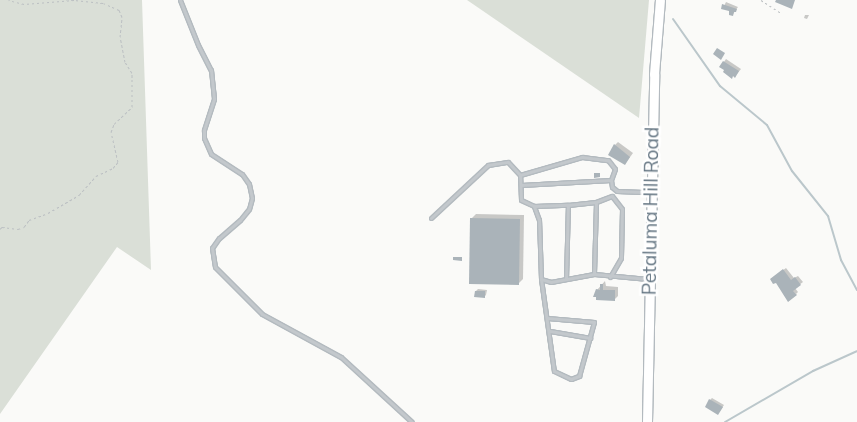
<!DOCTYPE html>
<html>
<head>
<meta charset="utf-8">
<style>
  body { margin:0 }
  #map { position:relative; width:857px; height:422px; overflow:hidden; background:#fafaf8; font-family:Mulish,sans-serif }
  div>[style] { position:absolute }
  .green>* { inset:0; background:#dadfd7 }
  .shadow>* { inset:0; background:#0003 }
  .stream>* { height:2px; margin:-1px; padding:0 1px; transform-origin:1px; border-radius:1px; background:#bbc7cb }
  .building>* { inset:0; background:#aab3b9 }
  .path>* { height:1px; margin-top:-0.5px; transform-origin:0; background:repeating-linear-gradient(90deg,#bbbfc2 0 2.5px,transparent 0 5px) }
  .roads { filter:drop-shadow(1px 0 #b3babf) drop-shadow(-1px 0 #b3babf) drop-shadow(0 1px #b3babf) drop-shadow(0 -1px #b3babf) }
  .service>* { height:3px; margin:-1.5px; padding:0 1.5px; transform-origin:1.5px; border-radius:1.5px; background:#c3c8cc }
  .secondary>* { height:9px; margin:-4.5px; padding:0 4.5px; transform-origin:4.5px; border-radius:4.5px; background:#fff }
  span { translate:-50% -50%; white-space:nowrap; text-align:center; line-height:1.15; -webkit-text-stroke:5px #fff; paint-order:stroke }
  .street-label { font-size:19px; color:#657683 }
</style>
</head>
<body>
<div id="map">
  <div class="green">
    <i style="clip-path:polygon(0 0,142px 0,151px 270px,117px 247px,0 414px)"></i>
    <i style="clip-path:polygon(467px 0,649px 0,639px 118px)"></i>
  </div>
  <div class="shadow">
    <i style="clip-path:polygon(726px 2px,738px 7px,733px 14px,731px 10px,723px 8px)"></i>
    <i style="clip-path:polygon(805px 15px,809px 15px,807px 19px,804px 18px)"></i>
    <i style="clip-path:polygon(726px 59px,741px 69px,737px 74px,721px 66px)"></i>
    <i style="clip-path:polygon(618px 142px,633px 153px,625px 164px,615px 145px)"></i>
    <i style="clip-path:polygon(476px 214px,524px 215px,523px 279px,518px 284px,471px 219px)"></i>
    <i style="clip-path:polygon(786px 268px,794px 278px,798px 276px,803px 282px,795px 288px,798px 292px,796px 294px,774px 277px)"></i>
    <i style="clip-path:polygon(605px 281px,606px 286px,618px 287px,618px 296px,614px 300px,597px 290px)"></i>
    <i style="clip-path:polygon(478px 289px,487px 290px,486px 295px,484px 297px,476px 291px)"></i>
    <i style="clip-path:polygon(712px 398px,724px 405px,720px 411px,710px 400px)"></i>
  </div>
  <div class="stream">
    <i style="left:673px;top:19px;width:82px;rotate:55deg"></i>
    <i style="left:720px;top:86px;width:61px;rotate:39.7deg"></i>
    <i style="left:767px;top:125px;width:52px;rotate:61.5deg"></i>
    <i style="left:792px;top:171px;width:58px;rotate:51.3deg"></i>
    <i style="left:828px;top:216px;width:46px;rotate:73.5deg"></i>
    <i style="left:841px;top:260px;width:34px;rotate:62deg"></i>
    <i style="left:725px;top:422px;width:102px;rotate:-30.1deg"></i>
    <i style="left:813px;top:371px;width:48px;rotate:-24.4deg"></i>
  </div>
  <div class="building">
    <i style="clip-path:polygon(776px 0,795px 0,792px 9px,775px 2px)"></i>
    <i style="clip-path:polygon(722px 4px,737px 9px,736px 12px,734px 12px,733px 16px,729px 15px,729px 11px,721px 9px)"></i>
    <i style="clip-path:polygon(717px 48px,725px 53px,721px 60px,713px 54px)"></i>
    <i style="clip-path:polygon(723px 61px,739px 71px,735px 78px,733px 76px,732px 79px,723px 72px,724px 70px,719px 67px)"></i>
    <i style="clip-path:polygon(614px 144px,630px 157px,625px 165px,608px 155px)"></i>
    <i style="clip-path:polygon(594px 173px,600px 173px,600px 177px,594px 178px)"></i>
    <i style="clip-path:polygon(470px 218px,520px 219px,519px 285px,469px 284px)"></i>
    <i style="clip-path:polygon(453px 257px,462px 257px,462px 261px,453px 260px)"></i>
    <i style="clip-path:polygon(783px 269px,791px 280px,795px 277px,801px 285px,793px 291px,797px 295px,788px 302px,776px 283px,773px 284px,770px 279px)"></i>
    <i style="clip-path:polygon(600px 284px,603px 284px,603px 290px,615px 290px,615px 301px,596px 300px,596px 297px,593px 297px,596px 289px,600px 290px)"></i>
    <i style="clip-path:polygon(475px 291px,485px 291px,485px 298px,474px 297px)"></i>
    <i style="clip-path:polygon(709px 399px,723px 407px,718px 415px,705px 407px)"></i>
  </div>
  <div class="path">
    <i style="left:761px;top:0;width:24px;rotate:33deg"></i>
    <i style="left:0;top:229px;width:3px;rotate:-45deg"></i>
    <i style="left:2px;top:227px;width:16px;rotate:7deg"></i>
    <i style="left:18px;top:229px;width:6px;rotate:-18deg"></i>
    <i style="left:24px;top:227px;width:9px;rotate:-54deg"></i>
    <i style="left:29px;top:220px;width:20px;rotate:-20deg"></i>
    <i style="left:48px;top:213px;width:36px;rotate:-30deg"></i>
    <i style="left:79px;top:195px;width:25px;rotate:-48deg"></i>
    <i style="left:96px;top:176px;width:19px;rotate:-25deg"></i>
    <i style="left:113px;top:168px;width:8px;rotate:-50deg"></i>
    <i style="left:118px;top:162px;width:31px;rotate:-103deg"></i>
    <i style="left:111px;top:132px;width:9px;rotate:-69deg"></i>
    <i style="left:114px;top:124px;width:25px;rotate:-43deg"></i>
    <i style="left:132px;top:107px;width:34px;rotate:-90deg"></i>
    <i style="left:132px;top:73px;width:13px;rotate:-122deg"></i>
    <i style="left:125px;top:62px;width:25px;rotate:-101deg"></i>
    <i style="left:120px;top:37px;width:20px;rotate:-84deg"></i>
    <i style="left:122px;top:17px;width:8px;rotate:-113deg"></i>
    <i style="left:119px;top:10px;width:17px;rotate:-156deg"></i>
    <i style="left:103px;top:3px;width:29px;rotate:-174deg"></i>
    <i style="left:74px;top:0;width:50px;rotate:175.4deg"></i>
    <i style="left:24px;top:4px;width:16px;rotate:-166deg"></i>
  </div>
  <div class="roads">
    <div class="service">
      <i style="left:180px;top:0;width:48px;rotate:68.2deg"></i>
      <i style="left:198px;top:45px;width:28px;rotate:63deg"></i>
      <i style="left:211px;top:70px;width:29px;rotate:84deg"></i>
      <i style="left:214px;top:99px;width:33px;rotate:108deg"></i>
      <i style="left:204px;top:130px;width:8px;rotate:90deg"></i>
      <i style="left:204px;top:138px;width:17px;rotate:66deg"></i>
      <i style="left:211px;top:154px;width:37px;rotate:33deg"></i>
      <i style="left:242px;top:174px;width:12px;rotate:55deg"></i>
      <i style="left:249px;top:184px;width:14px;rotate:78deg"></i>
      <i style="left:252px;top:198px;width:11px;rotate:105deg"></i>
      <i style="left:249px;top:209px;width:14px;rotate:129deg"></i>
      <i style="left:240px;top:220px;width:28px;rotate:139deg"></i>
      <i style="left:219px;top:238px;width:12px;rotate:125deg"></i>
      <i style="left:212px;top:248px;width:19px;rotate:81deg"></i>
      <i style="left:215px;top:267px;width:66px;rotate:45deg"></i>
      <i style="left:262px;top:314px;width:90px;rotate:28.6deg"></i>
      <i style="left:341px;top:357px;width:96px;rotate:42.5deg"></i>
      <i style="left:521px;top:185px;width:90px;rotate:-3.2deg"></i>
      <i style="left:596px;top:202px;width:17px;rotate:-21deg"></i>
      <i style="left:612px;top:196px;width:16px;rotate:52deg"></i>
      <i style="left:622px;top:209px;width:49px;rotate:91.2deg"></i>
      <i style="left:621px;top:258px;width:22px;rotate:120deg"></i>
      <i style="left:534px;top:206px;width:34px;rotate:-2deg"></i>
      <i style="left:431px;top:218px;width:78px;rotate:-42.9deg"></i>
      <i style="left:488px;top:165px;width:20px;rotate:-9deg"></i>
      <i style="left:508px;top:162px;width:18px;rotate:47deg"></i>
      <i style="left:541px;top:279px;width:93px;rotate:82deg"></i>
      <i style="left:554px;top:371px;width:19px;rotate:25deg"></i>
      <i style="left:571px;top:379px;width:9px;rotate:-21deg"></i>
      <i style="left:579px;top:376px;width:56px;rotate:-74.5deg"></i>
      <i style="left:594px;top:322px;width:47px;rotate:-175.1deg"></i>
      <i style="left:566px;top:279px;width:74px;rotate:-88.5deg"></i>
      <i style="left:568px;top:205px;width:28px;rotate:-6deg"></i>
      <i style="left:596px;top:202px;width:72px;rotate:91.6deg"></i>
      <i style="left:648px;top:279px;width:54px;rotate:-174.7deg"></i>
      <i style="left:594px;top:274px;width:44px;rotate:169.5deg"></i>
      <i style="left:551px;top:282px;width:10px;rotate:-163deg"></i>
      <i style="left:541px;top:279px;width:59px;rotate:-91.9deg"></i>
      <i style="left:539px;top:220px;width:15px;rotate:-110deg"></i>
      <i style="left:534px;top:206px;width:14px;rotate:-155deg"></i>
      <i style="left:521px;top:200px;width:25px;rotate:-92deg"></i>
      <i style="left:520px;top:175px;width:65px;rotate:-16.2deg"></i>
      <i style="left:582px;top:157px;width:26px;rotate:7deg"></i>
      <i style="left:608px;top:160px;width:11px;rotate:52deg"></i>
      <i style="left:615px;top:169px;width:12px;rotate:110deg"></i>
      <i style="left:611px;top:180px;width:7px;rotate:82deg"></i>
      <i style="left:612px;top:187px;width:6px;rotate:39deg"></i>
      <i style="left:617px;top:191px;width:33px;rotate:2deg"></i>
      <i style="left:550px;top:331px;width:41px;rotate:9.9deg"></i>
    </div>
    <div class="secondary">
      <i style="left:647px;top:422px;width:348px;rotate:-88.8deg"></i>
      <i style="left:654px;top:74px;width:74px;rotate:-85.4deg"></i>
    </div>
  </div>
  <div class="street-label">
    <span style="left:651px;top:211px;rotate:-89deg">Petaluma Hill Road</span>
  </div>
</div>
</body>
</html>
